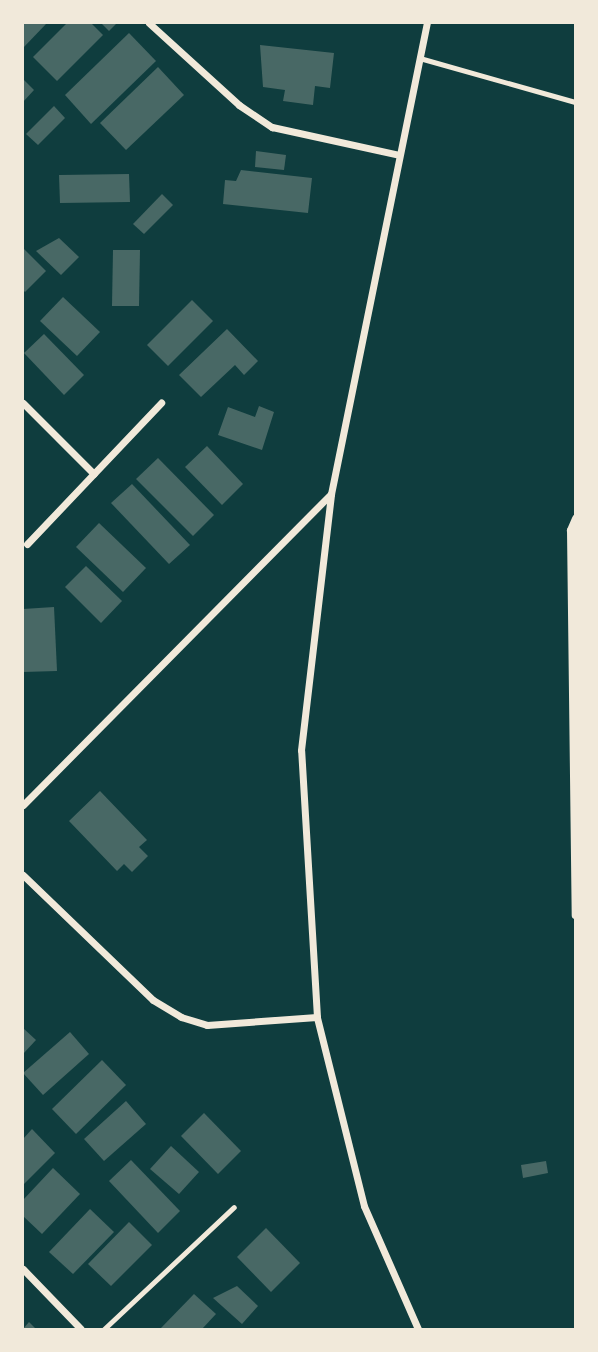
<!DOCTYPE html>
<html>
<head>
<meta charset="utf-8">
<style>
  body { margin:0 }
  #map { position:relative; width:598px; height:1352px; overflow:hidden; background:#0f3d3e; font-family:Commissioner,sans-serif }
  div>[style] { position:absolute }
  .building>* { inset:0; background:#486865 }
  .service>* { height:5px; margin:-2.5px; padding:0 2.5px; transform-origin:2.5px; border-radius:2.5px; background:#f1e9da }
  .minor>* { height:7px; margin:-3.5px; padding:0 3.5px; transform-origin:3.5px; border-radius:3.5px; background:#f1e9da }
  span { translate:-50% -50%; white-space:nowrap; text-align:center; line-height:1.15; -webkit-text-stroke:5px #f1e9da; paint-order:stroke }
  .frame { position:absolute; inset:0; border:24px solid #f1e9da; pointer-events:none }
</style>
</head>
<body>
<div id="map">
  <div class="building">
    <i style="clip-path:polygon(23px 23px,47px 23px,23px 48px)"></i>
    <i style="clip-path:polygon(67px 23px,91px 23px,103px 35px,57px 81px,33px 57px)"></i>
    <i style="clip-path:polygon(101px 23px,117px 23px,109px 31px)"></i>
    <i style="clip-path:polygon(129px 33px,156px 61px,91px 124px,65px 95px)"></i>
    <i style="clip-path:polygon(260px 45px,334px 53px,330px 88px,315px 86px,313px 105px,283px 101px,285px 90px,263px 87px)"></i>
    <i style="clip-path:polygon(158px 67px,184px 95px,126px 150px,100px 123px)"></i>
    <i style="clip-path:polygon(23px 79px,34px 90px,23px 102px)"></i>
    <i style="clip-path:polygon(54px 106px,65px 118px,38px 145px,26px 134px)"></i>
    <i style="clip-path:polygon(256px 151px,286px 155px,284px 170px,255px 167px)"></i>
    <i style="clip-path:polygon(241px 170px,312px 178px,308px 213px,223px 204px,225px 180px,236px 181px)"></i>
    <i style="clip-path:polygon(129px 174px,130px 202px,60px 203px,59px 175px)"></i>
    <i style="clip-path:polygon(162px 194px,173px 205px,144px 234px,133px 224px)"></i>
    <i style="clip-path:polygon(59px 238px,79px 257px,61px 275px,36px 251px)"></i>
    <i style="clip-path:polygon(23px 248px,46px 271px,25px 292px,23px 290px)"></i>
    <i style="clip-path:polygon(113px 250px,140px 250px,139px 306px,112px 306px)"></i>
    <i style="clip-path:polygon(63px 297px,100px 332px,77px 356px,40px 321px)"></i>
    <i style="clip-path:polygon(192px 300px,213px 321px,168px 366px,147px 345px)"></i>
    <i style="clip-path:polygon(227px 329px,258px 361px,244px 375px,235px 365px,201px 397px,179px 375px)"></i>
    <i style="clip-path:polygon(44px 334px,84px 375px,64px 395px,24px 353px)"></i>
    <i style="clip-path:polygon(259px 406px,274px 412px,262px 450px,218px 435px,228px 407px,255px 417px)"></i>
    <i style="clip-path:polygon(207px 446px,243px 484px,222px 505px,185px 467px)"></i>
    <i style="clip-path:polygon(158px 458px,214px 515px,193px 536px,136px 479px)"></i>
    <i style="clip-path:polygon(132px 484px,190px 545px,169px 564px,111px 503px)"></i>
    <i style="clip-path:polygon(99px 523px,146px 568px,123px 592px,76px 547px)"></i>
    <i style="clip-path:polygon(86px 566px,122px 601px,101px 623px,65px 587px)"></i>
    <i style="clip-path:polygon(54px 607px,57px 671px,23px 672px,23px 609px)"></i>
    <i style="clip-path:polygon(100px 791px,147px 840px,139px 847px,148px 856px,132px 872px,124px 864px,117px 871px,69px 821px)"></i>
    <i style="clip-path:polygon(23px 1028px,36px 1040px,23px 1054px)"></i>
    <i style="clip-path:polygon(70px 1032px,89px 1054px,43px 1095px,23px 1073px)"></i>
    <i style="clip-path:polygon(102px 1060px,126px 1085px,76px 1134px,52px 1109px)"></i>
    <i style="clip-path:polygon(126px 1101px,146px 1124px,104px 1161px,84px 1139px)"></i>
    <i style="clip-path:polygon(204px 1113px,241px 1151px,218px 1174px,181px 1136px)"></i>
    <i style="clip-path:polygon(32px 1129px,55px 1153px,23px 1185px,23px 1139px)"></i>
    <i style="clip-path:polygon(171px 1146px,199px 1172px,179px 1194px,150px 1169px)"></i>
    <i style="clip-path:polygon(131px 1160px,180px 1211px,158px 1233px,109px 1181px)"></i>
    <i style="clip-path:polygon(546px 1161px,548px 1173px,523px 1178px,521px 1165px)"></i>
    <i style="clip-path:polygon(53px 1168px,80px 1194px,42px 1234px,23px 1216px,23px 1200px)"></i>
    <i style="clip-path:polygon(90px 1209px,114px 1232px,73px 1274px,49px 1252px)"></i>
    <i style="clip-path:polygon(129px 1222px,152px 1245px,111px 1286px,88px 1264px)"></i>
    <i style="clip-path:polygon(266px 1228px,300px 1263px,271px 1292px,237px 1257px)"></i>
    <i style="clip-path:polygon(237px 1286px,258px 1306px,242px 1324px,213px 1298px)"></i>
    <i style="clip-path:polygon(194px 1294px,216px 1314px,202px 1329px,160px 1329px)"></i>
    <i style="clip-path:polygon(29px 1322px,36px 1329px,23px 1329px)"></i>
  </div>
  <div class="service">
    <i style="left:423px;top:59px;width:158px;rotate:15.8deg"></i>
    <i style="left:104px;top:1329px;width:178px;rotate:-43.2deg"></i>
  </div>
  <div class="minor">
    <i style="left:149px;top:23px;width:122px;rotate:42.3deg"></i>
    <i style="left:239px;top:105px;width:40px;rotate:34deg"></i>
    <i style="left:272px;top:127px;width:130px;rotate:12.4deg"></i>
    <i style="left:23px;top:403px;width:100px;rotate:45deg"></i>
    <i style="left:575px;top:518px;width:13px;rotate:113deg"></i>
    <i style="left:570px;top:530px;width:385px;rotate:89.3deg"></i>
    <i style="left:27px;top:544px;width:195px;rotate:-46.5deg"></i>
    <i style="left:23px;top:805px;width:436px;rotate:-45.3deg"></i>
    <i style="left:23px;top:875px;width:180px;rotate:43.9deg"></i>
    <i style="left:153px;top:1000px;width:33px;rotate:31deg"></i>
    <i style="left:181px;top:1017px;width:27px;rotate:17deg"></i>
    <i style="left:207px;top:1025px;width:110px;rotate:-4.2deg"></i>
    <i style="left:23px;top:1269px;width:83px;rotate:46deg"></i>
    <i style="left:418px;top:1329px;width:134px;rotate:-113.7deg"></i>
    <i style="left:364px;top:1206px;width:195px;rotate:-104deg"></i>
    <i style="left:317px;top:1017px;width:267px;rotate:-93.4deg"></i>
    <i style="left:301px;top:750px;width:258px;rotate:-83.3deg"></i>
    <i style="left:331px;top:494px;width:481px;rotate:-78.5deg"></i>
  </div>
  <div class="frame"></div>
</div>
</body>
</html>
